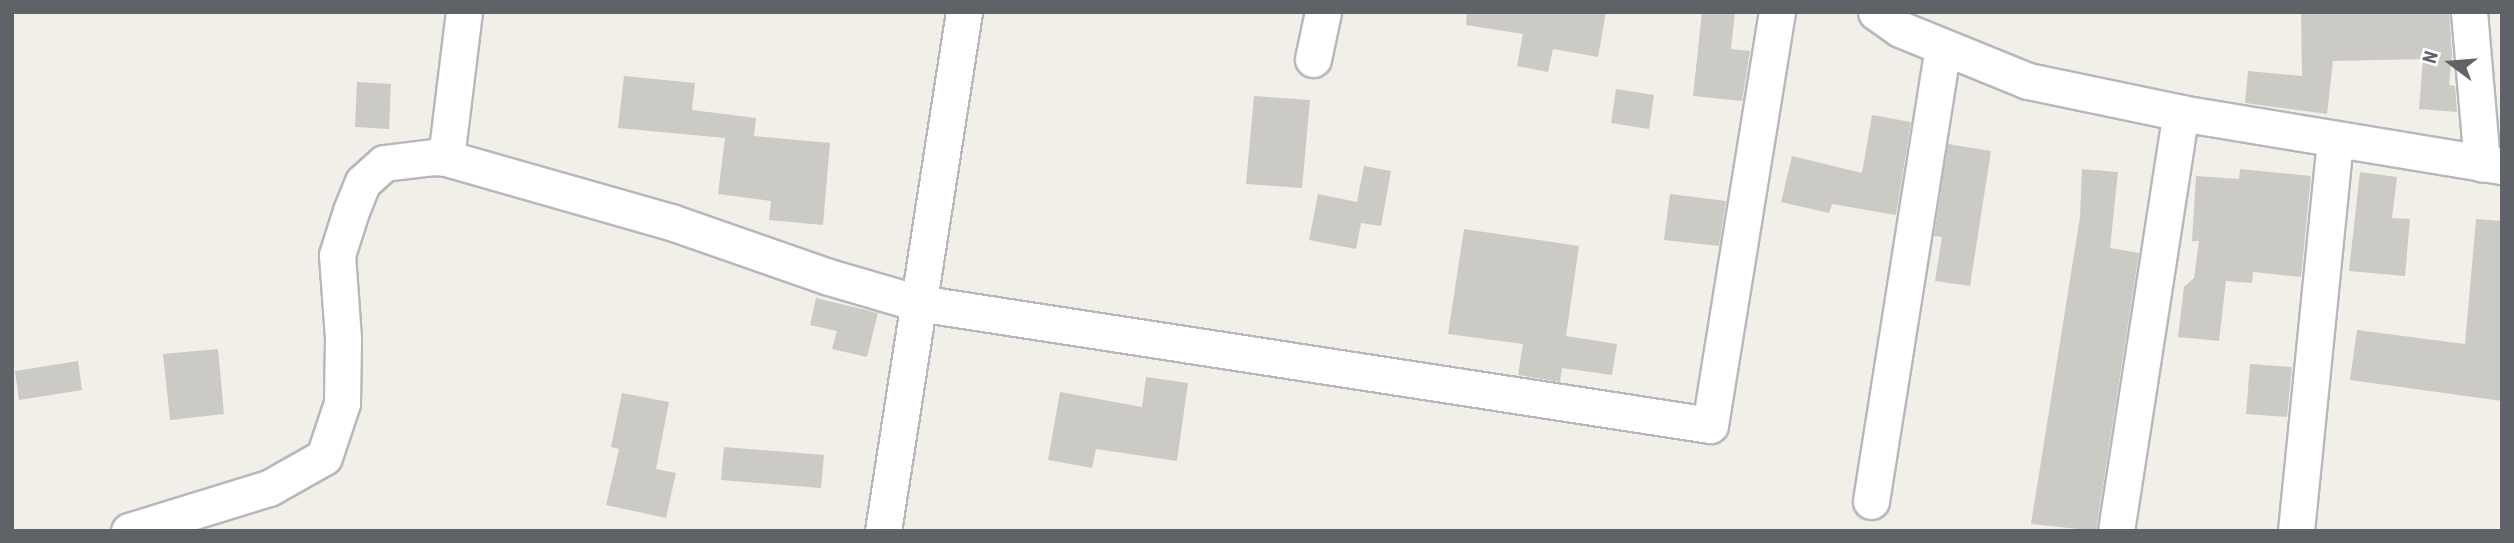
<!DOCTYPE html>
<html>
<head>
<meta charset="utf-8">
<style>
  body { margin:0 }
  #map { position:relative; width:2514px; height:543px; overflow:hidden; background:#f1efe8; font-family:"Roboto Condensed",sans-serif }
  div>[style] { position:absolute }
  .building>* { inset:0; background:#cccac5 }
  .roads { filter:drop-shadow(2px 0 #b5b8bc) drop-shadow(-2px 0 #b5b8bc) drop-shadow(0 2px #b5b8bc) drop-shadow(0 -2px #b5b8bc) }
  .minor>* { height:35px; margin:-17.5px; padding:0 17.5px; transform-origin:17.5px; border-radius:17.5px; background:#fff }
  span { translate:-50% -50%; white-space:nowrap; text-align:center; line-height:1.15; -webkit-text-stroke:6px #fff; paint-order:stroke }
  .frame { position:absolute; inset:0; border:14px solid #5f6368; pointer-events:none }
  .north { position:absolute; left:2416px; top:28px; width:70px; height:70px; -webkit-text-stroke:5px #fff; paint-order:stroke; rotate:286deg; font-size:19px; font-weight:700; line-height:28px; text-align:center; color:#5f6368 }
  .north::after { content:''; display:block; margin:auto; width:24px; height:32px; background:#5f6368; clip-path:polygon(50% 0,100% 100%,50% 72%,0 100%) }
</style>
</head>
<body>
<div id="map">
  <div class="building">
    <i style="clip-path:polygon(1467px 12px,1606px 12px,1598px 57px,1553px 49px,1548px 72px,1517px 66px,1523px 34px,1466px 25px)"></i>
    <i style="clip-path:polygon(1702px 12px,1735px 12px,1731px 49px,1750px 51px,1742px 101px,1693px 96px)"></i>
    <i style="clip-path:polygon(2301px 12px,2449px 12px,2452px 54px,2449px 85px,2455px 86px,2457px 112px,2419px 109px,2423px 59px,2333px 61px,2327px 114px,2245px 103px,2248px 71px,2302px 76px)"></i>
    <i style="clip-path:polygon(624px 76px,695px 83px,692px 110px,756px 118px,754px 136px,830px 143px,823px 225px,769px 220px,771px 201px,718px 194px,725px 138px,618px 128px)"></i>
    <i style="clip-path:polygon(357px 82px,391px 84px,389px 129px,355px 127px)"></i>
    <i style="clip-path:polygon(1616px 89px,1654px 95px,1649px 129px,1611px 123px)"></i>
    <i style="clip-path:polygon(1254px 96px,1310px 100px,1302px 188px,1246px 184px)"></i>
    <i style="clip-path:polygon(1872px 115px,1911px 122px,1896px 215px,1832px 204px,1829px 213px,1781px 202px,1792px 156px,1862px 173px)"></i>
    <i style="clip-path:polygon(1948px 144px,1991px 151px,1970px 286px,1935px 281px,1942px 237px,1934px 236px)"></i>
    <i style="clip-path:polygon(1364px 166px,1391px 171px,1381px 226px,1361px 223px,1356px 249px,1309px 240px,1318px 194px,1357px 202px)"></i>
    <i style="clip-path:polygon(2082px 169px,2118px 172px,2110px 248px,2139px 253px,2096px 531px,2031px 524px,2080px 217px)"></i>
    <i style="clip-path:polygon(2240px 169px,2311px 176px,2301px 277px,2253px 272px,2252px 283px,2226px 281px,2219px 341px,2178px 337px,2184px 287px,2194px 278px,2199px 241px,2192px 241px,2196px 176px,2239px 179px)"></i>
    <i style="clip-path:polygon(2360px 172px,2397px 177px,2392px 218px,2410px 219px,2405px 276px,2349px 271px)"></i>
    <i style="clip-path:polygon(1670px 194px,1726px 201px,1719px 246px,1664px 240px)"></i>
    <i style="clip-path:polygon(2476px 219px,2502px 221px,2502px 401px,2350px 380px,2357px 330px,2465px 344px)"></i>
    <i style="clip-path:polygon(1464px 229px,1579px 246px,1566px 336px,1617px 344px,1612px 375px,1562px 368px,1560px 382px,1518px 375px,1523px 344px,1448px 334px)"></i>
    <i style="clip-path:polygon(816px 298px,878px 313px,867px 357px,832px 349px,837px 331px,810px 325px)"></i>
    <i style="clip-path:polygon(218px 349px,224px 414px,170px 420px,163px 354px)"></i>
    <i style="clip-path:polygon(78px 361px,82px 390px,19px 400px,15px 371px)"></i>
    <i style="clip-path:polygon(2250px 364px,2292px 367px,2287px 417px,2246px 414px)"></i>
    <i style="clip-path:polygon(1146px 377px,1188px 383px,1177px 461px,1096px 449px,1092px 468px,1048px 460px,1060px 392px,1142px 407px)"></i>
    <i style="clip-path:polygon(622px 393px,669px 402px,656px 469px,676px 473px,666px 518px,606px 505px,619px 449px,611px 447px)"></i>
    <i style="clip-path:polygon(724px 447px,824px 455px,821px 488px,721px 480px)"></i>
  </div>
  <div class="roads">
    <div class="minor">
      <i style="left:1876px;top:12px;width:29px;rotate:35deg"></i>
      <i style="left:1900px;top:29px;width:138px;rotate:22.1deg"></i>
      <i style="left:2028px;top:81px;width:156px;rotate:11.8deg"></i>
      <i style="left:2181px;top:113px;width:325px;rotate:9.4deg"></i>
      <i style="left:2469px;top:12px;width:152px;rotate:85.1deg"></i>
      <i style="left:1313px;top:59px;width:48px;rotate:-78deg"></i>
      <i style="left:446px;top:158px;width:147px;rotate:-83deg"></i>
      <i style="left:1871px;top:501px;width:459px;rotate:-81deg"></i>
      <i style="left:129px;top:531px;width:146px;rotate:-17.1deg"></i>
      <i style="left:269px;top:488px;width:63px;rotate:-29.4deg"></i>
      <i style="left:324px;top:457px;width:57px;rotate:-71.6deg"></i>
      <i style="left:342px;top:403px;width:65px;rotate:-89.1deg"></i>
      <i style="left:343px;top:338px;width:83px;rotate:-94.1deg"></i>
      <i style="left:337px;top:255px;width:46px;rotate:-72.3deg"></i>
      <i style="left:351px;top:211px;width:31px;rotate:-68deg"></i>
      <i style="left:363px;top:182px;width:28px;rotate:-42deg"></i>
      <i style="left:384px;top:163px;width:49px;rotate:-7deg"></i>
      <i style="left:433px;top:157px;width:13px;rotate:4deg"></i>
      <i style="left:446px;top:158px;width:234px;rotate:15.9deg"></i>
      <i style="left:671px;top:222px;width:167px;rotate:19.2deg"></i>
      <i style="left:829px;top:277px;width:93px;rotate:16.3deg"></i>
      <i style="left:918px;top:303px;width:801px;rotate:8.76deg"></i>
      <i style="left:1710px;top:425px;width:418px;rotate:-80.8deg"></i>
      <i style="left:883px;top:531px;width:525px;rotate:-81.13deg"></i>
      <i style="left:2116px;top:531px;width:423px;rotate:-81.2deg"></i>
      <i style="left:2296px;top:531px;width:392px;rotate:-84.3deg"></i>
    </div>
  </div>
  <div class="frame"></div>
  <div class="north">N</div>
</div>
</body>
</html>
